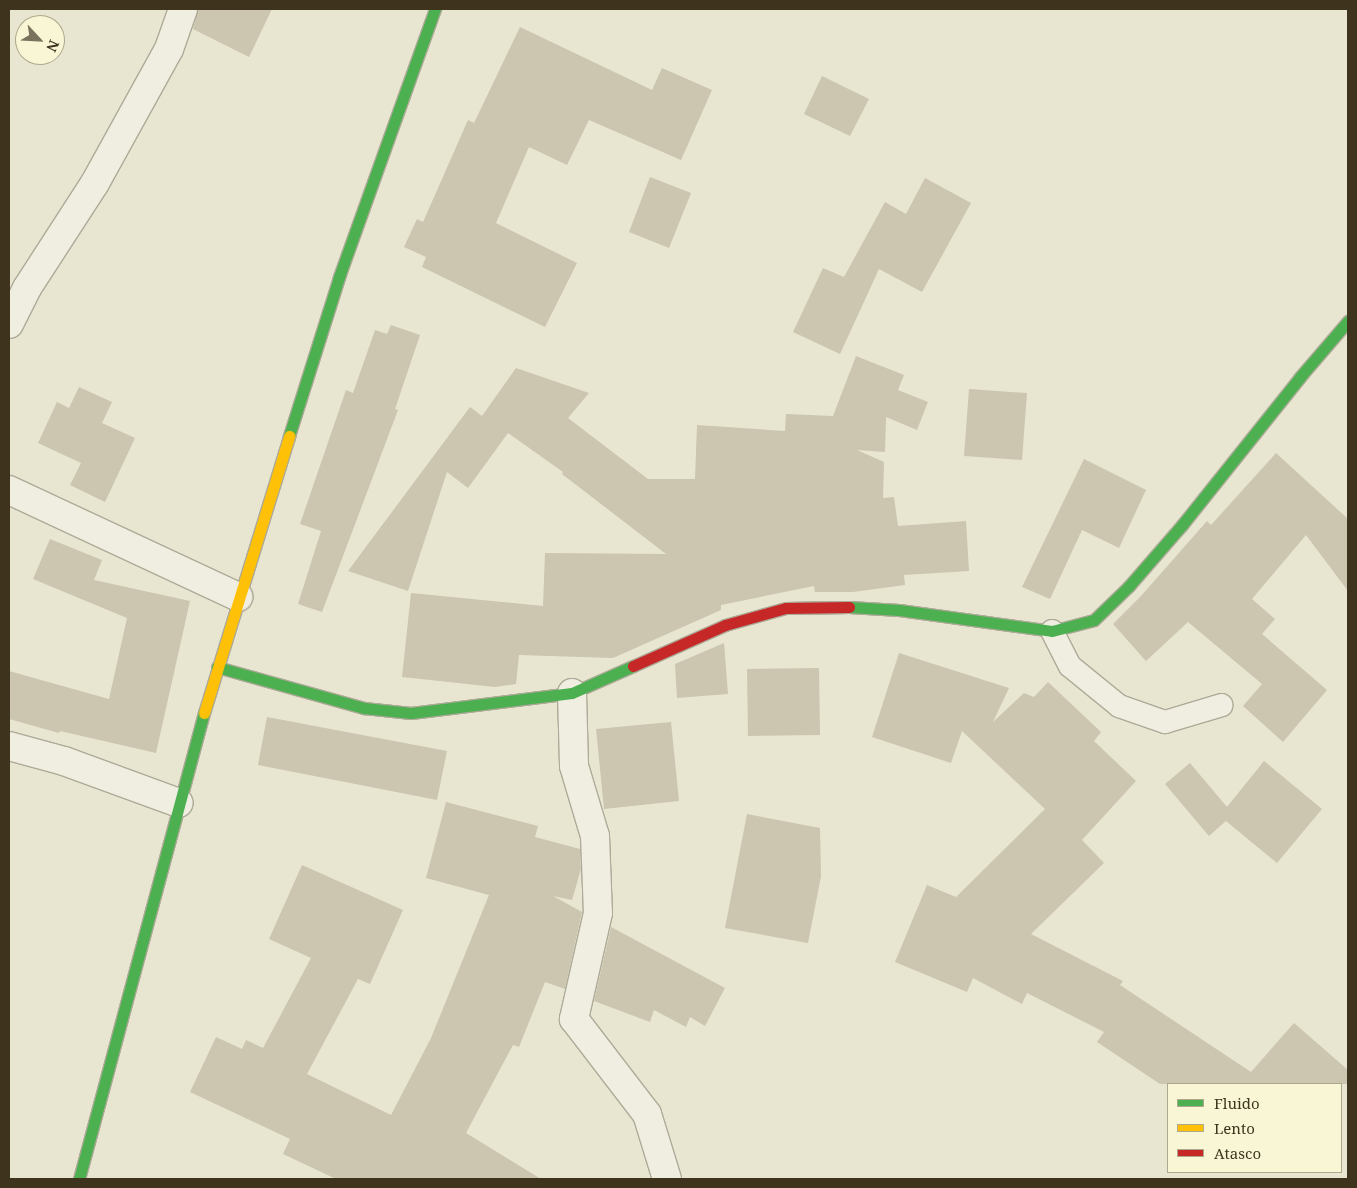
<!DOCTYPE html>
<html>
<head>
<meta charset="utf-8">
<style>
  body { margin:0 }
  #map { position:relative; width:1357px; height:1188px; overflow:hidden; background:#e8e6d0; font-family:"Noto Serif",serif }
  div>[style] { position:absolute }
  .building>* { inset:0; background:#ccc5b0 }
  .roads { filter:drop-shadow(1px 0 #adaa98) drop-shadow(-1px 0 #adaa98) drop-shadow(0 1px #adaa98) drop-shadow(0 -1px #adaa98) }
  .lane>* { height:22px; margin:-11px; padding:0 11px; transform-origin:11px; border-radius:11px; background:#efeee1 }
  .street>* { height:28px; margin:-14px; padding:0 14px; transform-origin:14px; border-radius:14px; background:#efeee1 }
  .fast>* { height:11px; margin:-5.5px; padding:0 5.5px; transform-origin:5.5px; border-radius:5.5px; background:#4caf50 }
  .slow>* { height:11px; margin:-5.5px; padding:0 5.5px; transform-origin:5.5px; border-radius:5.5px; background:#ffc107 }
  .jam>* { height:11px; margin:-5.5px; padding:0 5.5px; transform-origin:5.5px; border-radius:5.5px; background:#c62828 }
  span { translate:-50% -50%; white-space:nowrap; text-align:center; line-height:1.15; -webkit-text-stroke:4px #f8f6d5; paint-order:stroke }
  .frame { position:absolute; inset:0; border:10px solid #3e341e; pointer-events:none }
  .legend { position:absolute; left:1167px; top:1083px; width:175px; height:90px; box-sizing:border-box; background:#f8f6d5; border:1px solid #aea88c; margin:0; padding:6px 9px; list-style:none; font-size:15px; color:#3e341e }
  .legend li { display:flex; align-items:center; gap:10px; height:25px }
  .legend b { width:25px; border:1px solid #aea88c }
  .north { position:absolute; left:15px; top:15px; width:50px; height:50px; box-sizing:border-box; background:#f8f6d5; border:1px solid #aea88c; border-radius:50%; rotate:115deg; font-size:14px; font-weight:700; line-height:20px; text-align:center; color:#3e341e }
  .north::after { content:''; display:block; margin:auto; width:18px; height:22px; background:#7a725c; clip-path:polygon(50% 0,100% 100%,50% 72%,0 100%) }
</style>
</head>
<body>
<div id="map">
  <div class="building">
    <i style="clip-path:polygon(198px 9px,272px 9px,249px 57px,193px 29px)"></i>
    <i style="clip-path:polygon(520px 27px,652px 90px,662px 68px,712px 90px,681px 160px,589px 120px,567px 165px,529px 147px,496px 223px,577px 263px,545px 327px,422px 267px,426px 257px,404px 247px,417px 219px,423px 222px,468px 120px,474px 123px)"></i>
    <i style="clip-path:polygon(822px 76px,869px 99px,850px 136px,804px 114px)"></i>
    <i style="clip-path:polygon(650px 177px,691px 193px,669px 248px,629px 232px)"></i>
    <i style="clip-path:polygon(925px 178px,971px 203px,922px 292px,879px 269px,840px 354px,793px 332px,823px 268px,844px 277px,885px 202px,906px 214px)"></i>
    <i style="clip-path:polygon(391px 325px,420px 335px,395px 409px,398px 410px,322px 612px,298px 604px,321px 531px,300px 524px,346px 390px,353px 393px,375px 330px,387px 334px)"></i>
    <i style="clip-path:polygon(856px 356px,904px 375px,898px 390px,928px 402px,917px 430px,886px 417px,885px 452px,857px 450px,884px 462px,883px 498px,894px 497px,898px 526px,966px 521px,969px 571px,904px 575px,905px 585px,853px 592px,815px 592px,814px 586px,721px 605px,721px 610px,613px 658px,519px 655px,516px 684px,495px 687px,402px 677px,411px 593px,543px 606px,545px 553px,666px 554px,562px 474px,563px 472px,508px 433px,468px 488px,447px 472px,408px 591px,348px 571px,470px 407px,482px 416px,516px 368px,589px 393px,568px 418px,648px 479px,695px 479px,697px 425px,785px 431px,786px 414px,833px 416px)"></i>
    <i style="clip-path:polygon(79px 387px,112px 402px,102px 423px,135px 438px,105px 502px,70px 485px,81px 463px,38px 443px,57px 402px,69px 408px)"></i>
    <i style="clip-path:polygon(969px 389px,1027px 393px,1022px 460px,964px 456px)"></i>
    <i style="clip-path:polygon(1276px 453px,1348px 519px,1348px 591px,1306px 535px,1252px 599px,1275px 619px,1262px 634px,1327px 690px,1283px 742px,1243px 706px,1262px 684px,1188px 622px,1146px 661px,1113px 624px,1141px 596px,1207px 521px,1211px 525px)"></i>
    <i style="clip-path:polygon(1084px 459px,1146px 490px,1119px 548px,1082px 530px,1050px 599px,1022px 587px)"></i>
    <i style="clip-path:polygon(50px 539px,102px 560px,94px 580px,190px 601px,156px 753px,60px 731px,59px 733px,9px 719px,9px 671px,109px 699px,127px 618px,33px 579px)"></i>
    <i style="clip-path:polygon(724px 643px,728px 694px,677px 698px,675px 664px)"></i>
    <i style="clip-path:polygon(899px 653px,1009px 688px,993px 722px,1024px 693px,1034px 697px,1048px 682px,1101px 732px,1094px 741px,1136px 781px,1082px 840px,1104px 863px,1031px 934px,1123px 981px,1120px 985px,1251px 1072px,1294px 1023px,1348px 1070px,1348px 1084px,1160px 1084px,1097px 1042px,1104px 1032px,1027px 993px,1022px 1004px,973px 978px,967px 992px,895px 962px,927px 885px,956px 897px,1045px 809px,962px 731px,951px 763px,872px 737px)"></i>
    <i style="clip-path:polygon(819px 668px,820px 735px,748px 736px,747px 669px)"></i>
    <i style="clip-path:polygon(267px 717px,447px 751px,437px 800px,258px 765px)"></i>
    <i style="clip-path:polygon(671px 722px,679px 801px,604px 809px,596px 729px)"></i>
    <i style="clip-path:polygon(1264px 761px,1322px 809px,1277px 863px,1226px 821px,1209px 836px,1165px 784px,1190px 763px,1227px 807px)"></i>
    <i style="clip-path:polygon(446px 802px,538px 826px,535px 837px,580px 849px,581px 869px,572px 900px,553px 896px,582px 912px,565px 989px,545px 982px,519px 1047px,513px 1045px,466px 1133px,541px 1179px,336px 1179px,283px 1154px,290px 1139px,190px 1092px,216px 1037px,242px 1049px,246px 1040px,263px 1048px,311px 958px,269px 939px,302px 865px,403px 910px,370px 984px,358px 979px,307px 1074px,391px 1115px,431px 1038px,489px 895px,426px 878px)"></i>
    <i style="clip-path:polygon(747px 814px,820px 828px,821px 876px,808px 943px,725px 928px)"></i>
    <i style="clip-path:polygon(611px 927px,725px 988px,705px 1026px,690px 1017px,686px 1027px,654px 1010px,650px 1022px,594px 1001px)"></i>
  </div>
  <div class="roads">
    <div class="lane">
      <i style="left:1052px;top:631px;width:39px;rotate:63deg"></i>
      <i style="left:1070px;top:666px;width:63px;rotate:39.2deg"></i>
      <i style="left:1119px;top:706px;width:49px;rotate:19.2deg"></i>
      <i style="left:1165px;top:722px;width:59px;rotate:-16.6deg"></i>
    </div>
    <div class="street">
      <i style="left:9px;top:324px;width:40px;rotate:-63.4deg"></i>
      <i style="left:27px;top:288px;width:125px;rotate:-57.1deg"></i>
      <i style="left:95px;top:183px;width:153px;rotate:-61.1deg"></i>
      <i style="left:169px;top:49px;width:42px;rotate:-70.7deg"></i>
      <i style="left:9px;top:490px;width:253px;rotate:25deg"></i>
      <i style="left:572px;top:693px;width:73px;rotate:88.4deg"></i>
      <i style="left:574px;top:766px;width:73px;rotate:73.3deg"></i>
      <i style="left:595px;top:836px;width:77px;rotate:87.8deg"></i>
      <i style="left:598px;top:913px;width:109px;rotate:102.8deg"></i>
      <i style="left:574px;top:1019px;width:120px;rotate:52.5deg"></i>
      <i style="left:647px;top:1114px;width:68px;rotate:72.9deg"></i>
      <i style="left:9px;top:746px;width:57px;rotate:15.3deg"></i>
      <i style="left:64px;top:761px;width:122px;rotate:20.1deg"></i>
    </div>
    <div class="fast">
      <i style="left:289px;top:436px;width:167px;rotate:-72.5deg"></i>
      <i style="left:339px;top:277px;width:285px;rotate:-70.3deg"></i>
      <i style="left:849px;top:607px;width:50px;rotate:3.4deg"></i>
      <i style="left:899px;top:610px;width:154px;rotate:7.8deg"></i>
      <i style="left:1052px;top:631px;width:43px;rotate:-14.7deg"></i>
      <i style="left:1094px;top:620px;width:49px;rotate:-44.2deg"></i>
      <i style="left:1129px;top:586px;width:81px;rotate:-49deg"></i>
      <i style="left:1182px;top:525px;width:189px;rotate:-51.4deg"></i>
      <i style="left:1300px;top:377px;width:74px;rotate:-49.4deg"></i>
      <i style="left:217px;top:667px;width:153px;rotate:15.6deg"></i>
      <i style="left:364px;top:708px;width:47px;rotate:6.1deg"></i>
      <i style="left:411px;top:713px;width:162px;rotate:-7.1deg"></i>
      <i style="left:572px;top:693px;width:67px;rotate:-23.9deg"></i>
      <i style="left:79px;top:1179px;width:482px;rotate:-75deg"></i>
    </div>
    <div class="slow">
      <i style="left:204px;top:713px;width:290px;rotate:-72.9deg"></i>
    </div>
    <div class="jam">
      <i style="left:633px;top:666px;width:101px;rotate:-24deg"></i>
      <i style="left:725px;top:625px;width:63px;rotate:-15.6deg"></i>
      <i style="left:786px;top:608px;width:63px;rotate:-0.9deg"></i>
    </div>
  </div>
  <div class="frame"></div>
  <ul class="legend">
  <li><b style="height:6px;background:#4caf50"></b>Fluido</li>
  <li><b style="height:6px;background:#ffc107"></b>Lento</li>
  <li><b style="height:6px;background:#c62828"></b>Atasco</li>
  </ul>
  <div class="north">N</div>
</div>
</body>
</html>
